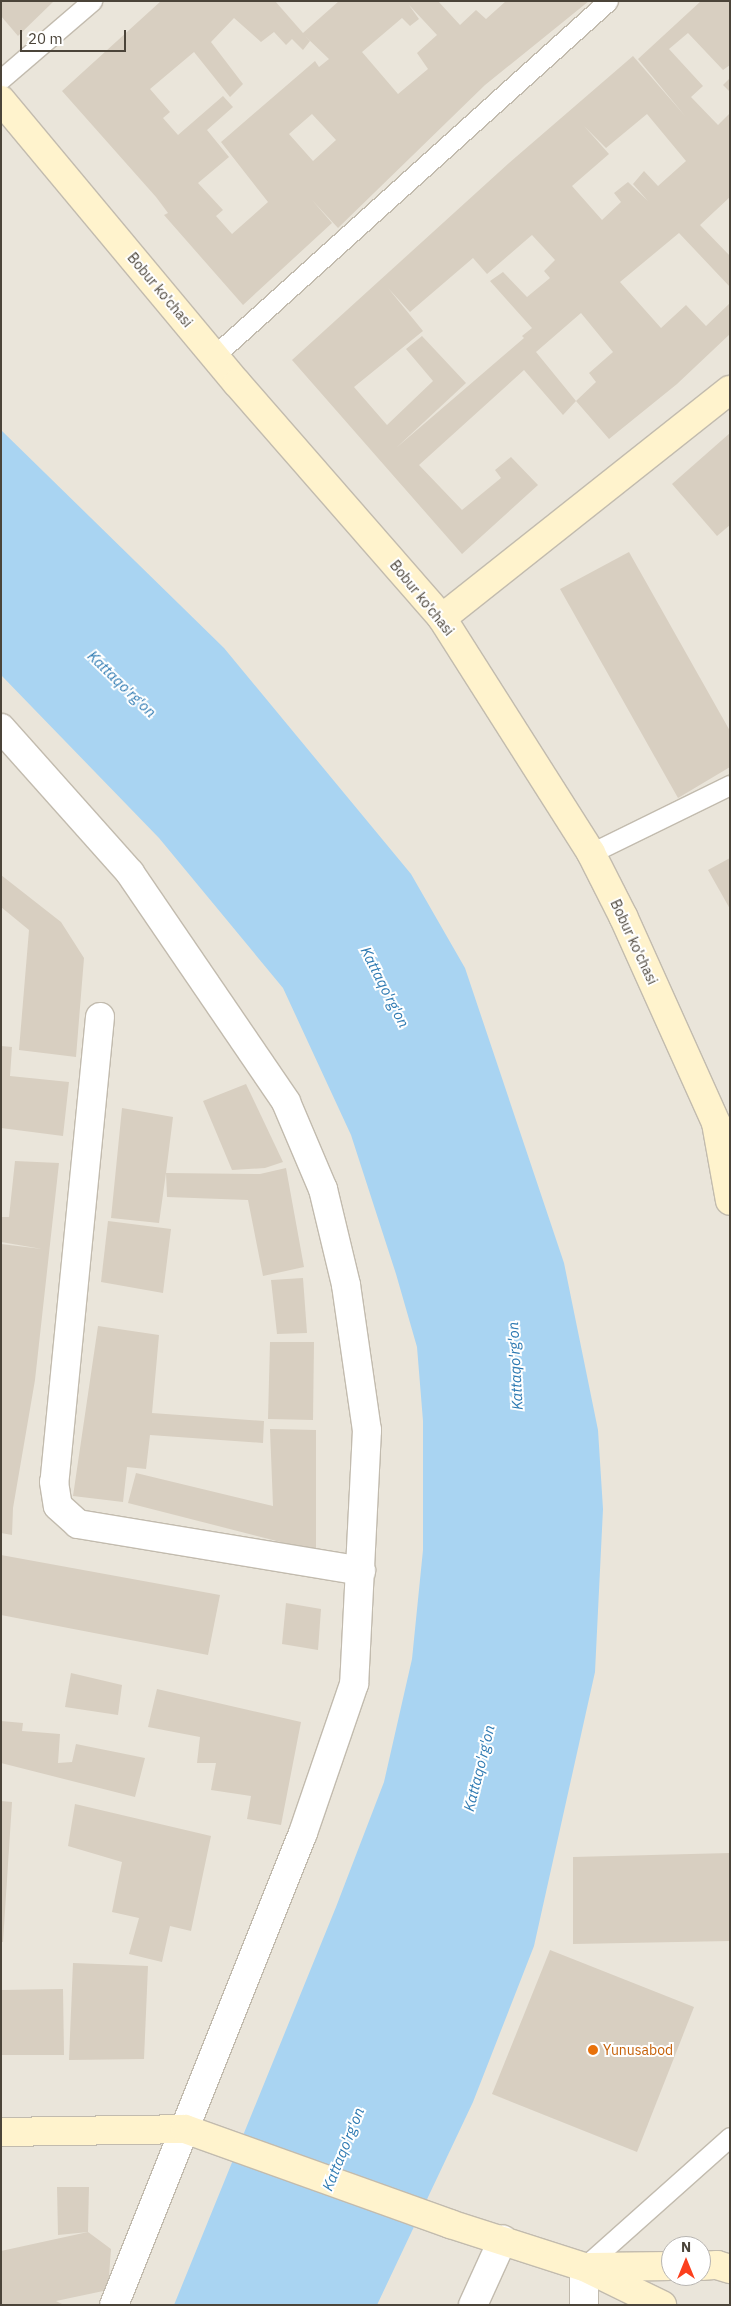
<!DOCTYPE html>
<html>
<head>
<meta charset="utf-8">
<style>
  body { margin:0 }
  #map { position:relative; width:731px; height:2306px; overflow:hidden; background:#f6f3ec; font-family:"IBM Plex Sans",sans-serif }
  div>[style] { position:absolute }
  .residential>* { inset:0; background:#eae5da }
  .water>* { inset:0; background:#a9d4f2 }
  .building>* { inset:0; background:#d8cfc1 }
  .roads { filter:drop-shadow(1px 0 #c2bbae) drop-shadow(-1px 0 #c2bbae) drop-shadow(0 1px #c2bbae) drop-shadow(0 -1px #c2bbae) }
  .lane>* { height:19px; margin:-9.5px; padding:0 9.5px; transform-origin:9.5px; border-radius:9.5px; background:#fff }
  .street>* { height:28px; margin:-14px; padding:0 14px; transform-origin:14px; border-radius:14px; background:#fff }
  .secondary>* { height:28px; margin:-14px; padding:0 14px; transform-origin:14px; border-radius:14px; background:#fff3cd }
  .dots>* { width:14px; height:14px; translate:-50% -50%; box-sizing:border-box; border:2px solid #fff; border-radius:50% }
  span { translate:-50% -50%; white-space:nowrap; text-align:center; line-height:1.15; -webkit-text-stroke:4px #fff; paint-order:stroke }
  .street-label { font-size:14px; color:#4b4439 }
  .food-label { font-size:14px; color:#c56008 }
  .left { translate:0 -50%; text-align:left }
  .water-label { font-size:15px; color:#2e7ab2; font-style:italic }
  .frame { position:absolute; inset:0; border:2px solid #4b4439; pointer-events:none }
  .north { position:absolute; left:661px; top:2236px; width:50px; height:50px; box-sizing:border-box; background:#fff; border:1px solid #b7b4b0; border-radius:50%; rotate:0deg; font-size:14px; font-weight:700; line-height:20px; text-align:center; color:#4b4439 }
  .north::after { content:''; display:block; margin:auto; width:18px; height:22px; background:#fc3f1d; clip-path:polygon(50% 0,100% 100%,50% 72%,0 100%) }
  .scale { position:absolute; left:20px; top:30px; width:106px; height:22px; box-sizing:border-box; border:2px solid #4b4439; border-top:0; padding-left:6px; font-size:15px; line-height:18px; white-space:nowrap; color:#4b4439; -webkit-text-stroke:4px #fff; paint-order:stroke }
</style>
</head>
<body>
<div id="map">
  <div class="residential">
    <i style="clip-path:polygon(evenodd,1px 1px,730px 1px,730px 2305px,1px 2305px,1px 1px,671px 2246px,701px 2246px,701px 2276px,671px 2276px,671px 2246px)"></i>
  </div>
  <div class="water">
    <i style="clip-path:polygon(1px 430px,224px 648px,411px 874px,465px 968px,564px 1263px,598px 1430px,603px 1509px,595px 1672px,534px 1946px,473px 2102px,377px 2305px,174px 2305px,336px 1907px,384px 1782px,412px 1659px,423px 1550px,423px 1421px,417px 1347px,396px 1274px,351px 1135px,283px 988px,159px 838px,1px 675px)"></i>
  </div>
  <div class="building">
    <i style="clip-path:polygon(1px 1px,54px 1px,18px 36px,1px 16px)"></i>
    <i style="clip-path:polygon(evenodd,161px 1px,275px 1px,303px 33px,339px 1px,438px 1px,460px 25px,476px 10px,486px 19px,506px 1px,589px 1px,485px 85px,338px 228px,312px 200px,332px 223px,243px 305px,164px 215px,168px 213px,156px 197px,62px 91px,161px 1px,409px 5px,437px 35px,417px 53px,428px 69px,398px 94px,362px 52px,402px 18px,410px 26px,419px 19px,409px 5px,161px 1px,234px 18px,261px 42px,274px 32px,286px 45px,292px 39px,303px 50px,310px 41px,305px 36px,329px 59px,319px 67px,315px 61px,221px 142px,268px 202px,232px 234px,216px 216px,223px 210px,198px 183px,229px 157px,207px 130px,233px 107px,223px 96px,178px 135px,163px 118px,170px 112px,150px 89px,194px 52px,230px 97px,243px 84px,211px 42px,234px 18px,161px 1px,312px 114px,336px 140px,313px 161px,289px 134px,312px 114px)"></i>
    <i style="clip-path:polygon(evenodd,701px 1px,730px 1px,730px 65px,723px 70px,688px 33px,669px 49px,703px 86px,691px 97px,718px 125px,730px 113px,730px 197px,700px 225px,730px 256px,730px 287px,679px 233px,620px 282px,661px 328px,686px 305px,706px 326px,730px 303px,730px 334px,677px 384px,609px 439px,576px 401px,563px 415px,524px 370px,419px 465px,462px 510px,501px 478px,495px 470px,511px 457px,538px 485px,462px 554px,292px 360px,509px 163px,633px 56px,685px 116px,638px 59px,701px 1px,647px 114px,686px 161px,658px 186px,644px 171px,633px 184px,648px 201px,628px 182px,614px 193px,621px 202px,602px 220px,572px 186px,609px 154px,584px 126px,606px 148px,647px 114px,701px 1px,532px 235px,555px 260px,544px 271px,550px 278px,527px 297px,503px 272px,490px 281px,532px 328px,522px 336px,524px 338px,396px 448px,466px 383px,422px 336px,406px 349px,433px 381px,387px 425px,354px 387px,423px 331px,388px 288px,410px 312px,473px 258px,487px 274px,532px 235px,701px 1px,581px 313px,613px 352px,589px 373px,596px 382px,576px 401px,536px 352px,581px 313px)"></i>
    <i style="clip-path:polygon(730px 78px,730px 92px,723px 85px)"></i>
    <i style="clip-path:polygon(730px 433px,730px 525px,717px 536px,672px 484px)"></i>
    <i style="clip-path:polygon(629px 552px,730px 731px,730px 767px,678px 798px,560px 589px)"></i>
    <i style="clip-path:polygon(730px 858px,730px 909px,708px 870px)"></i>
    <i style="clip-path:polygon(1px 875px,61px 922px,84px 958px,76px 1057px,19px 1050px,29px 930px,1px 907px)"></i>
    <i style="clip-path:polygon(1px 1046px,12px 1047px,10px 1076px,69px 1082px,63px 1136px,1px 1128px)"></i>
    <i style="clip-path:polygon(246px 1084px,283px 1162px,265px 1168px,232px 1170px,203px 1101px)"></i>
    <i style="clip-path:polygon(122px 1108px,173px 1117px,166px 1173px,260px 1174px,286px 1168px,304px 1267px,263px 1276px,248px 1200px,167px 1197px,166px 1173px,159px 1223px,111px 1218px)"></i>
    <i style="clip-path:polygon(15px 1161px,59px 1163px,35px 1380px,13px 1508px,12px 1535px,1px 1533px,1px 1244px,42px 1249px,1px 1242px,1px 1217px,9px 1217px)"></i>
    <i style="clip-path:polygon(108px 1221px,171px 1229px,163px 1293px,101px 1282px)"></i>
    <i style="clip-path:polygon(303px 1278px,307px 1333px,277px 1334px,271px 1280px)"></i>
    <i style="clip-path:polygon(98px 1326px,159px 1335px,152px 1413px,264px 1421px,263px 1443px,150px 1435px,146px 1469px,127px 1467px,123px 1502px,73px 1496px)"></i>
    <i style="clip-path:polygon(270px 1342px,314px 1342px,313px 1420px,268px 1419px)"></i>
    <i style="clip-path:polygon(270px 1429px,316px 1430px,316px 1551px,128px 1503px,136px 1473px,273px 1506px)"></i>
    <i style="clip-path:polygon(1px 1555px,220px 1595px,208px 1655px,1px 1615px)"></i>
    <i style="clip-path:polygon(286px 1603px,321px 1609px,318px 1650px,282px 1644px)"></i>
    <i style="clip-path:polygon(71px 1673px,122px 1685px,118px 1715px,65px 1707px)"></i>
    <i style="clip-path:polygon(157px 1689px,301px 1722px,281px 1825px,247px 1819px,251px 1796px,211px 1790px,216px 1763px,197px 1763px,200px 1737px,148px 1727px)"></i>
    <i style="clip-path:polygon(1px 1721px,23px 1723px,22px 1731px,60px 1734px,58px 1763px,72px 1762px,76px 1744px,145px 1758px,135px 1797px,1px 1763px)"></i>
    <i style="clip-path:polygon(1px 1801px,12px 1802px,3px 1942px,1px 1942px)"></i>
    <i style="clip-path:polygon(75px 1804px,211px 1836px,191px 1931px,170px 1926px,162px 1962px,129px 1954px,139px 1918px,112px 1912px,122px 1862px,68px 1846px)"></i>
    <i style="clip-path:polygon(730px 1853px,730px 1941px,573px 1944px,573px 1857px)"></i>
    <i style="clip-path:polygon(550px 1950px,694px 2007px,637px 2152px,492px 2094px)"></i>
    <i style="clip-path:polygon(73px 1963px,148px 1966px,144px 2059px,69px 2060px)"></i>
    <i style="clip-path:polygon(63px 1989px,64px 2055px,1px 2055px,1px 1990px)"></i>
    <i style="clip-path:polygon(57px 2187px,89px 2187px,88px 2232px,58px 2235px)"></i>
    <i style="clip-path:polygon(88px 2232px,111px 2249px,108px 2290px,56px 2301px,64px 2305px,1px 2305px,1px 2251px)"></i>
  </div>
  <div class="roads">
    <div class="lane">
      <i style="left:1px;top:79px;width:120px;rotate:-40.6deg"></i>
      <i style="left:214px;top:356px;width:530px;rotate:-42.02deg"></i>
      <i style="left:591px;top:853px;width:155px;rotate:-26.1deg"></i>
      <i style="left:584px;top:2267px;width:195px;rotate:-41.7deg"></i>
    </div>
    <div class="street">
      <i style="left:1px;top:728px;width:194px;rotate:48.3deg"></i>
      <i style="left:130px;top:873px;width:277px;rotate:55.7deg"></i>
      <i style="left:286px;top:1102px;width:95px;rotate:67deg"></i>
      <i style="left:323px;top:1189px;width:99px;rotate:76.5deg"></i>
      <i style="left:346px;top:1285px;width:147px;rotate:81.8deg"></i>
      <i style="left:367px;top:1430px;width:254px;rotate:92.9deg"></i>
      <i style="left:354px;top:1684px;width:157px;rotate:108.9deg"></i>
      <i style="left:303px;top:1833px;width:508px;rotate:111.82deg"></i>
      <i style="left:100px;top:1017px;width:467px;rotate:95.6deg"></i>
      <i style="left:54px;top:1482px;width:24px;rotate:81deg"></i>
      <i style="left:58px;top:1506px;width:27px;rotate:42deg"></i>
      <i style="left:78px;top:1524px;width:287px;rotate:9.4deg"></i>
      <i style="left:584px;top:2267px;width:38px;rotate:90deg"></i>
      <i style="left:473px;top:2305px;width:72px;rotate:-65.6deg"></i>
    </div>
    <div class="secondary">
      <i style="left:1px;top:100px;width:368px;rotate:50.2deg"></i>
      <i style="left:237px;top:383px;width:312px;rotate:48.9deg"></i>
      <i style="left:442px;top:618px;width:278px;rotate:57.6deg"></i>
      <i style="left:591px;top:853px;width:71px;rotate:63.1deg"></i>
      <i style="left:623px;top:916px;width:227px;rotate:65.8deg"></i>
      <i style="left:716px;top:1123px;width:79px;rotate:79.8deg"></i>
      <i style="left:442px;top:618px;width:367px;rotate:-38.4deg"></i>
      <i style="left:1px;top:2132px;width:184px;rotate:-0.9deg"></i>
      <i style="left:185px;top:2129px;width:282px;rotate:19.7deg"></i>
      <i style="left:450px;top:2224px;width:141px;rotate:17.8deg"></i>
      <i style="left:584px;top:2267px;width:87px;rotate:26deg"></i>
      <i style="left:701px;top:2266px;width:16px;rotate:-4deg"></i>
      <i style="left:717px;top:2265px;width:14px;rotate:17deg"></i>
      <i style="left:590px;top:2267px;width:81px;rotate:-0.7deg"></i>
    </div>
  </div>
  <div class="dots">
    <i style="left:593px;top:2050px;background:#e8710a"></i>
  </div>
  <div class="street-label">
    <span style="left:160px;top:290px;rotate:50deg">Bobur ko'chasi</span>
    <span style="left:422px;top:598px;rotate:51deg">Bobur ko'chasi</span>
    <span style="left:634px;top:942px;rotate:65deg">Bobur ko'chasi</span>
  </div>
  <div class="food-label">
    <span class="left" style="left:603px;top:2050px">Yunusabod</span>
  </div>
  <div class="water-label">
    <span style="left:122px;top:684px;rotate:44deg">Kattaqo'rg'on</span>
    <span style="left:385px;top:987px;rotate:63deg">Kattaqo'rg'on</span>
    <span style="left:515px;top:1366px;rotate:-93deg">Kattaqo'rg'on</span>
    <span style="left:479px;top:1768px;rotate:-76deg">Kattaqo'rg'on</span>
    <span style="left:343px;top:2149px;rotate:-68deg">Kattaqo'rg'on</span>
  </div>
  <div class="frame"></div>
  <div class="north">N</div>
  <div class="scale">20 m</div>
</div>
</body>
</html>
